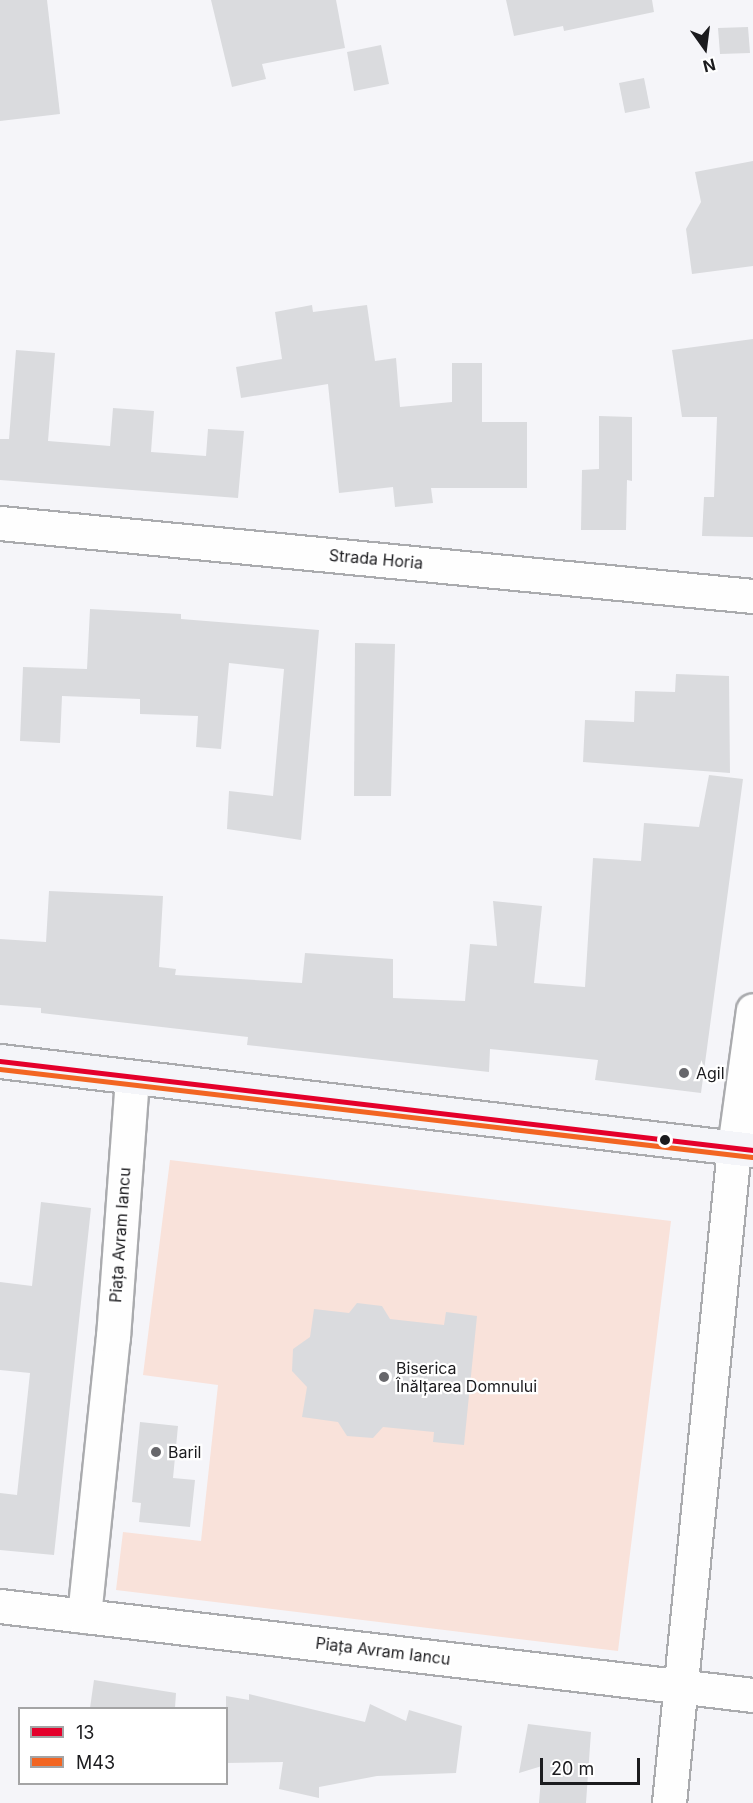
<!DOCTYPE html>
<html>
<head>
<meta charset="utf-8">
<style>
  body { margin:0 }
  #map { position:relative; width:753px; height:1803px; overflow:hidden; background:#f5f5f9; font-family:Inter,sans-serif }
  div>[style] { position:absolute }
  .green>* { inset:0; background:#f9e2da }
  .building>* { inset:0; background:#dadbde }
  .roads { filter:drop-shadow(2px 0 #aaabae) drop-shadow(-2px 0 #aaabae) drop-shadow(0 2px #aaabae) drop-shadow(0 -2px #aaabae) }
  .minor>* { height:33px; margin:-16.5px; padding:0 16.5px; transform-origin:16.5px; border-radius:16.5px; background:#fefefe }
  .major>* { height:33px; margin:-16.5px; padding:0 16.5px; transform-origin:16.5px; border-radius:16.5px; background:#f4f5f9 }
  .bus-1>* { height:4.5px; margin:-2.25px; padding:0 2.25px; transform-origin:2.25px; border-radius:2.25px; background:#e4002b }
  .bus-2>* { height:4.5px; margin:-2.25px; padding:0 2.25px; transform-origin:2.25px; border-radius:2.25px; background:#f26522 }
  .dots>* { width:16px; height:16px; translate:-50% -50%; box-sizing:border-box; border:3px solid #fff; border-radius:50% }
  span { translate:-50% -50%; white-space:nowrap; text-align:center; line-height:1.15; -webkit-text-stroke:4.5px #fff; paint-order:stroke }
  .street-label { font-size:16px; color:#1b1b1e }
  .poi-label { font-size:16px; color:#1b1b1e }
  .left { translate:0 -50%; text-align:left }
  .legend { position:absolute; left:18px; top:1707px; width:210px; height:78px; box-sizing:border-box; background:#fff; border:2px solid #a4a4a5; margin:0; padding:8px 10px; list-style:none; font-size:18px; color:#1b1b1e }
  .legend li { display:flex; align-items:center; gap:12px; height:30px }
  .legend b { width:30px; border:2px solid #a4a4a5 }
  .north { position:absolute; left:675px; top:18px; width:60px; height:60px; -webkit-text-stroke:4px #fff; paint-order:stroke; rotate:166deg; font-size:16px; font-weight:700; line-height:24px; text-align:center; color:#1b1b1e }
  .north::after { content:''; display:block; margin:auto; width:21px; height:27px; background:#1b1b1e; clip-path:polygon(50% 0,100% 100%,50% 72%,0 100%) }
  .scale { position:absolute; left:540px; top:1758px; width:100px; height:27px; box-sizing:border-box; border:3px solid #1b1b1e; border-top:0; padding-left:8px; font-size:18px; line-height:21px; white-space:nowrap; color:#1b1b1e; -webkit-text-stroke:4px #fff; paint-order:stroke }
</style>
</head>
<body>
<div id="map">
  <div class="green">
    <i style="clip-path:polygon(170px 1160px,671px 1221px,618px 1651px,116px 1590px,123px 1532px,201px 1541px,218px 1385px,143px 1375px)"></i>
  </div>
  <div class="building">
    <i style="clip-path:polygon(0 0,47px 0,60px 114px,0 121px)"></i>
    <i style="clip-path:polygon(211px 0,336px 0,345px 48px,262px 64px,266px 79px,232px 87px)"></i>
    <i style="clip-path:polygon(506px 0,652px 0,654px 12px,564px 31px,563px 26px,514px 36px)"></i>
    <i style="clip-path:polygon(748px 27px,750px 53px,720px 54px,718px 28px)"></i>
    <i style="clip-path:polygon(381px 45px,389px 84px,354px 91px,347px 52px)"></i>
    <i style="clip-path:polygon(644px 78px,650px 108px,625px 113px,619px 83px)"></i>
    <i style="clip-path:polygon(753px 161px,753px 266px,692px 274px,686px 229px,701px 202px,695px 172px)"></i>
    <i style="clip-path:polygon(312px 305px,313px 312px,367px 305px,375px 361px,396px 358px,400px 407px,452px 402px,452px 363px,482px 363px,482px 422px,527px 422px,527px 488px,431px 488px,433px 503px,395px 507px,393px 487px,339px 493px,328px 384px,241px 398px,236px 367px,282px 359px,275px 312px)"></i>
    <i style="clip-path:polygon(753px 339px,753px 537px,702px 536px,704px 497px,714px 497px,717px 417px,682px 417px,672px 350px)"></i>
    <i style="clip-path:polygon(16px 350px,55px 353px,48px 441px,110px 446px,113px 408px,154px 411px,151px 452px,206px 456px,208px 429px,244px 431px,238px 498px,0 480px,0 439px,9px 439px)"></i>
    <i style="clip-path:polygon(599px 416px,632px 417px,632px 481px,627px 480px,626px 530px,581px 530px,582px 470px,599px 469px)"></i>
    <i style="clip-path:polygon(90px 609px,181px 614px,181px 619px,319px 630px,301px 840px,227px 829px,229px 791px,273px 796px,284px 669px,229px 663px,221px 749px,196px 747px,198px 716px,140px 714px,140px 699px,62px 696px,60px 743px,20px 741px,23px 667px,87px 669px)"></i>
    <i style="clip-path:polygon(355px 643px,395px 644px,391px 796px,354px 796px)"></i>
    <i style="clip-path:polygon(676px 674px,729px 676px,730px 773px,583px 762px,585px 720px,634px 722px,635px 691px,675px 692px)"></i>
    <i style="clip-path:polygon(709px 775px,743px 779px,701px 1093px,595px 1080px,598px 1060px,490px 1049px,489px 1072px,247px 1045px,248px 1037px,41px 1013px,41px 1008px,0 1005px,0 939px,46px 942px,49px 891px,163px 896px,159px 967px,176px 969px,175px 975px,302px 983px,305px 953px,393px 959px,393px 998px,465px 1001px,470px 944px,497px 946px,493px 901px,542px 906px,534px 983px,585px 987px,593px 858px,641px 861px,644px 823px,699px 827px)"></i>
    <i style="clip-path:polygon(41px 1202px,91px 1208px,54px 1555px,0 1550px,0 1493px,17px 1495px,30px 1373px,0 1370px,0 1282px,32px 1286px)"></i>
    <i style="clip-path:polygon(357px 1303px,382px 1306px,390px 1319px,444px 1325px,446px 1312px,477px 1316px,464px 1445px,433px 1442px,434px 1432px,383px 1427px,373px 1438px,347px 1436px,338px 1422px,302px 1417px,307px 1387px,292px 1371px,293px 1349px,310px 1337px,314px 1309px,349px 1313px)"></i>
    <i style="clip-path:polygon(140px 1422px,178px 1426px,173px 1478px,195px 1480px,190px 1527px,139px 1522px,141px 1503px,132px 1502px)"></i>
    <i style="clip-path:polygon(94px 1680px,176px 1693px,175px 1708px,90px 1708px)"></i>
    <i style="clip-path:polygon(249px 1694px,365px 1722px,370px 1704px,406px 1721px,409px 1710px,462px 1726px,456px 1773px,377px 1776px,319px 1787px,319px 1798px,279px 1789px,283px 1762px,226px 1763px,226px 1696px,249px 1700px)"></i>
    <i style="clip-path:polygon(528px 1724px,591px 1732px,586px 1803px,539px 1803px,542px 1766px,519px 1773px)"></i>
  </div>
  <div class="roads">
    <div class="minor">
      <i style="left:0;top:523px;width:757px;rotate:5.54deg"></i>
      <i style="left:0;top:1606px;width:758px;rotate:6.74deg"></i>
      <i style="left:84px;top:1616px;width:281px;rotate:-84.1deg"></i>
      <i style="left:113px;top:1337px;width:260px;rotate:-85.8deg"></i>
      <i style="left:669px;top:1803px;width:658px;rotate:-84.33deg"></i>
      <i style="left:734px;top:1148px;width:139px;rotate:-82.2deg"></i>
    </div>
    <div class="major">
      <i style="left:0;top:1061px;width:758px;rotate:6.74deg"></i>
    </div>
  </div>
  <div class="bus-1">
    <i style="left:0;top:1061px;width:758px;rotate:6.74deg"></i>
  </div>
  <div class="bus-2">
    <i style="left:0;top:1069px;width:757px;rotate:6.67deg"></i>
  </div>
  <div class="dots">
    <i style="left:684px;top:1073px;background:#67676b"></i>
    <i style="left:665px;top:1140px;background:#1b1b1e"></i>
    <i style="left:384px;top:1377px;background:#67676b"></i>
    <i style="left:156px;top:1452px;background:#67676b"></i>
  </div>
  <div class="street-label">
    <span style="left:376px;top:559px;rotate:5deg">Strada Horia</span>
    <span style="left:120px;top:1235px;rotate:-86deg">Piața Avram Iancu</span>
    <span style="left:383px;top:1651px;rotate:7deg">Piața Avram Iancu</span>
  </div>
  <div class="poi-label">
    <span class="left" style="left:696px;top:1073px">Agil</span>
    <span class="left" style="left:396px;top:1377px">Biserica<br>Înălțarea Domnului</span>
    <span class="left" style="left:168px;top:1452px">Baril</span>
  </div>
  <ul class="legend">
  <li><b style="height:8px;background:#e4002b"></b>13</li>
  <li><b style="height:8px;background:#f26522"></b>M43</li>
  </ul>
  <div class="north">N</div>
  <div class="scale">20 m</div>
</div>
</body>
</html>
